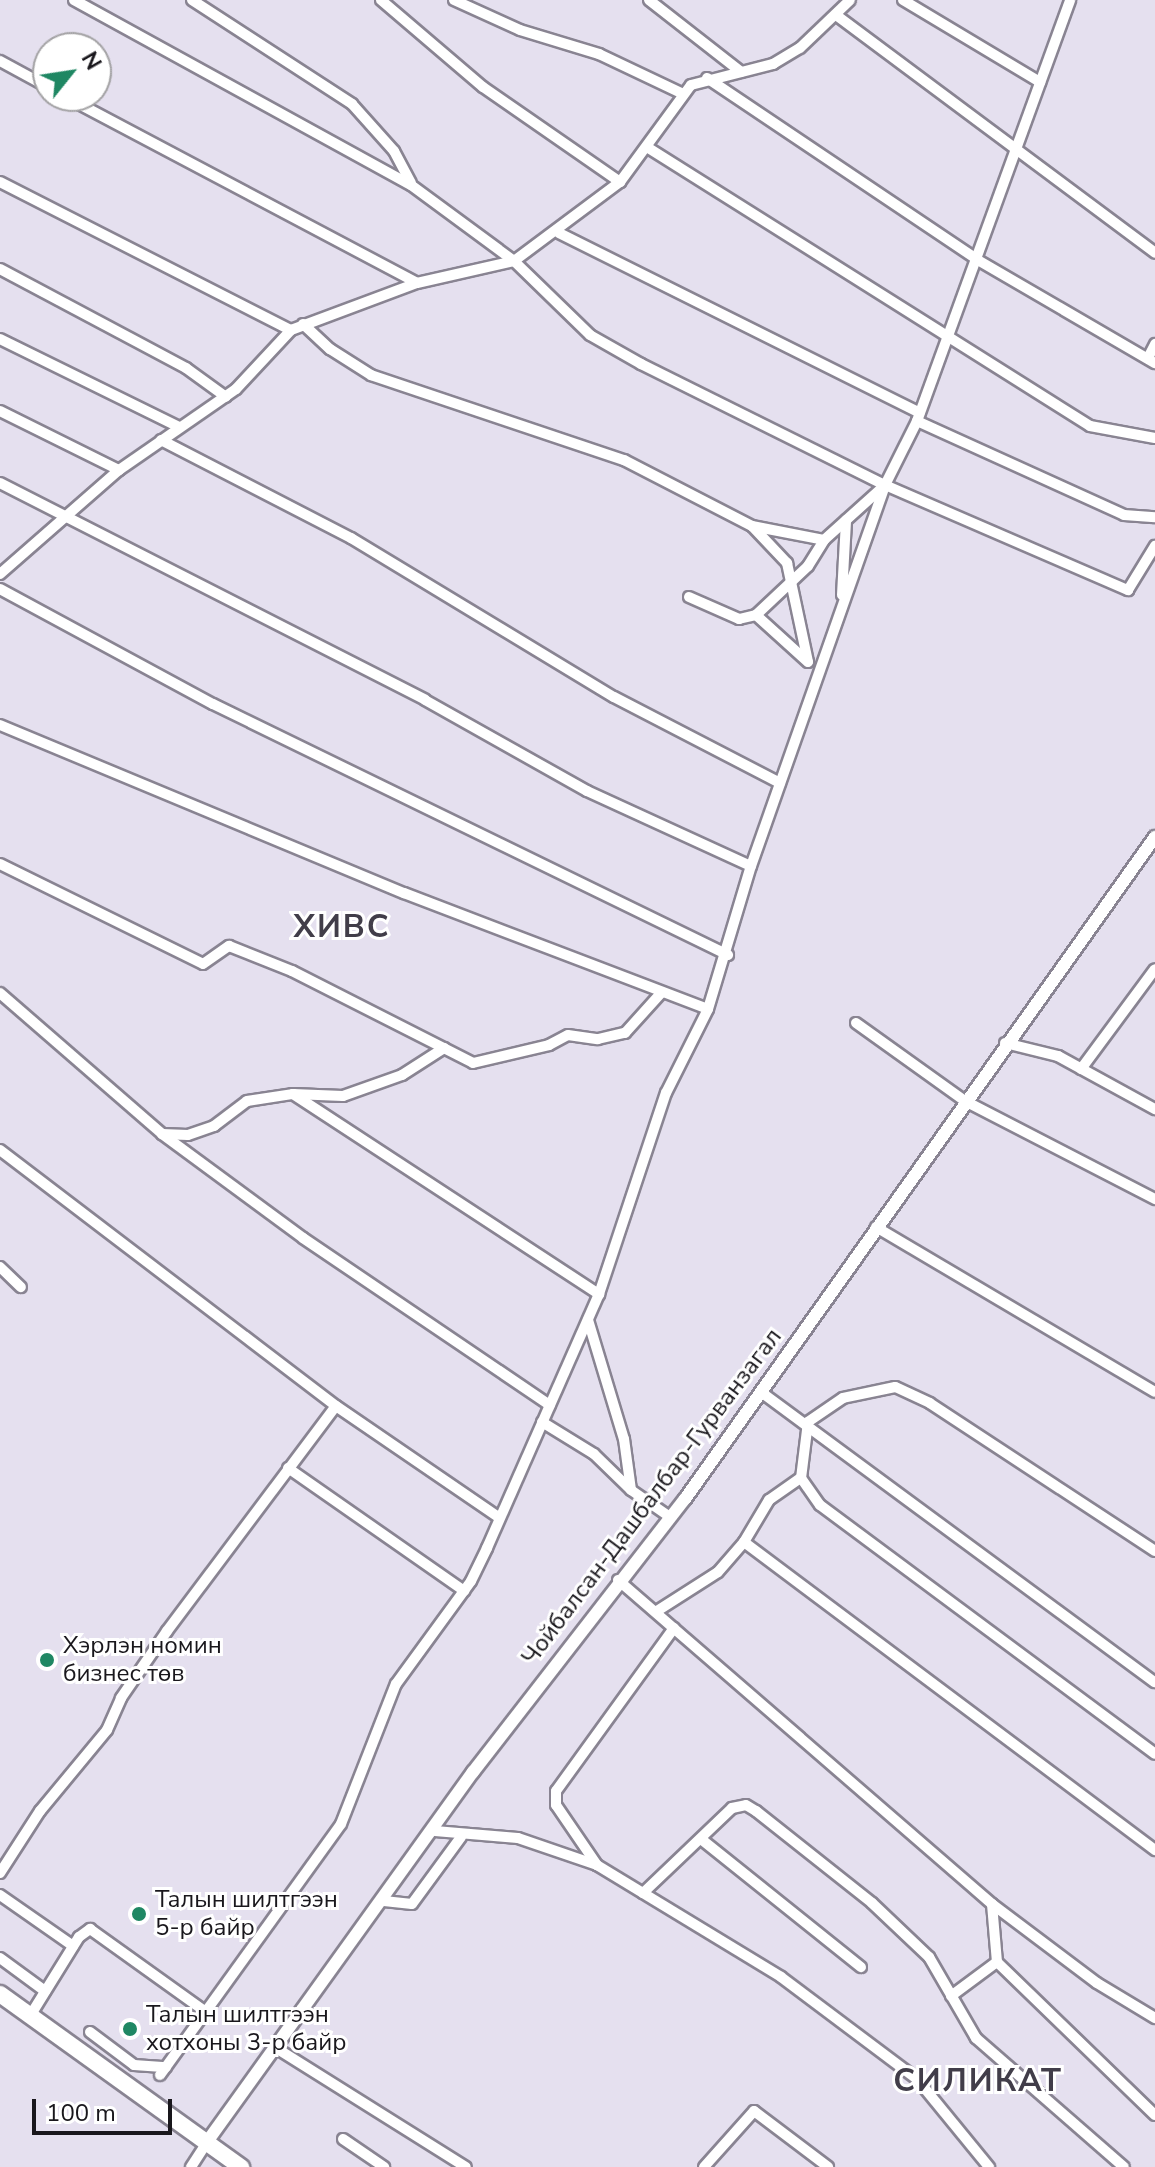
<!DOCTYPE html>
<html>
<head>
<meta charset="utf-8">
<style>
  body { margin:0 }
  #map { position:relative; width:1155px; height:2167px; overflow:hidden; background:#e5e0ef; font-family:"Nunito Sans",sans-serif }
  div>[style] { position:absolute }
  .roads { filter:drop-shadow(2px 0 #898492) drop-shadow(-2px 0 #898492) drop-shadow(0 2px #898492) drop-shadow(0 -2px #898492) }
  .minor>* { height:10px; margin:-5px; padding:0 5px; transform-origin:5px; border-radius:5px; background:#fff }
  .tertiary>* { height:12px; margin:-6px; padding:0 6px; transform-origin:6px; border-radius:6px; background:#fff }
  .primary>* { height:16px; margin:-8px; padding:0 8px; transform-origin:8px; border-radius:8px; background:#fff }
  .dots>* { width:22px; height:22px; translate:-50% -50%; box-sizing:border-box; border:4px solid #fff; border-radius:50% }
  span { translate:-50% -50%; white-space:nowrap; text-align:center; line-height:1.15; -webkit-text-stroke:6px #fff; paint-order:stroke }
  .street-label { font-size:24px; color:#19171c }
  .poi-label { font-size:24px; color:#19171c }
  .left { translate:0 -50%; text-align:left }
  .district-label { font-size:32px; color:#413d49; font-weight:700; letter-spacing:2px }
  .north { position:absolute; left:32px; top:32px; width:80px; height:80px; box-sizing:border-box; background:#fff; border:2px solid #a3a2a4; border-radius:50%; rotate:60deg; font-size:22px; font-weight:700; line-height:32px; text-align:center; color:#19171c }
  .north::after { content:''; display:block; margin:auto; width:28px; height:36px; background:#1f8763; clip-path:polygon(50% 0,100% 100%,50% 72%,0 100%) }
  .scale { position:absolute; left:32px; top:2099px; width:140px; height:36px; box-sizing:border-box; border:4px solid #19171c; border-top:0; padding-left:10px; font-size:24px; line-height:28px; white-space:nowrap; color:#19171c; -webkit-text-stroke:6px #fff; paint-order:stroke }
</style>
</head>
<body>
<div id="map">
  <div class="roads">
    <div class="minor">
      <i style="left:74px;top:0;width:384px;rotate:28.8deg"></i>
      <i style="left:411px;top:185px;width:128px;rotate:36.4deg"></i>
      <i style="left:514px;top:261px;width:106px;rotate:44.2deg"></i>
      <i style="left:590px;top:335px;width:59px;rotate:29.6deg"></i>
      <i style="left:641px;top:364px;width:272px;rotate:26.4deg"></i>
      <i style="left:885px;top:485px;width:265px;rotate:23.4deg"></i>
      <i style="left:1128px;top:590px;width:52px;rotate:-58.5deg"></i>
      <i style="left:192px;top:0;width:191px;rotate:33deg"></i>
      <i style="left:352px;top:104px;width:63px;rotate:48.2deg"></i>
      <i style="left:394px;top:151px;width:36px;rotate:62deg"></i>
      <i style="left:381px;top:0;width:134px;rotate:40.5deg"></i>
      <i style="left:483px;top:87px;width:167px;rotate:34.7deg"></i>
      <i style="left:454px;top:0;width:72px;rotate:24.4deg"></i>
      <i style="left:520px;top:30px;width:83px;rotate:16.9deg"></i>
      <i style="left:599px;top:54px;width:91px;rotate:25.4deg"></i>
      <i style="left:649px;top:0;width:117px;rotate:38deg"></i>
      <i style="left:903px;top:0;width:160px;rotate:30.9deg"></i>
      <i style="left:836px;top:15px;width:398px;rotate:36.7deg"></i>
      <i style="left:0;top:61px;width:55px;rotate:28.4deg"></i>
      <i style="left:707px;top:78px;width:324px;rotate:33.9deg"></i>
      <i style="left:976px;top:259px;width:207px;rotate:30.2deg"></i>
      <i style="left:64px;top:96px;width:399px;rotate:27.9deg"></i>
      <i style="left:650px;top:149px;width:520px;rotate:32.19deg"></i>
      <i style="left:1090px;top:426px;width:66px;rotate:10.5deg"></i>
      <i style="left:0;top:182px;width:326px;rotate:27deg"></i>
      <i style="left:559px;top:233px;width:403px;rotate:26.5deg"></i>
      <i style="left:0;top:269px;width:211px;rotate:28deg"></i>
      <i style="left:186px;top:368px;width:49px;rotate:35.9deg"></i>
      <i style="left:303px;top:324px;width:37px;rotate:43deg"></i>
      <i style="left:330px;top:349px;width:49px;rotate:32.4deg"></i>
      <i style="left:371px;top:375px;width:267px;rotate:18.6deg"></i>
      <i style="left:624px;top:460px;width:144px;rotate:27.3deg"></i>
      <i style="left:752px;top:526px;width:73px;rotate:11deg"></i>
      <i style="left:0;top:339px;width:199px;rotate:26.2deg"></i>
      <i style="left:1148px;top:358px;width:16px;rotate:-63deg"></i>
      <i style="left:0;top:411px;width:133px;rotate:26.4deg"></i>
      <i style="left:917px;top:421px;width:227px;rotate:24.4deg"></i>
      <i style="left:1124px;top:515px;width:31px;rotate:4deg"></i>
      <i style="left:161px;top:440px;width:214px;rotate:27.3deg"></i>
      <i style="left:351px;top:538px;width:307px;rotate:31.2deg"></i>
      <i style="left:614px;top:697px;width:187px;rotate:27.4deg"></i>
      <i style="left:0;top:483px;width:477px;rotate:27deg"></i>
      <i style="left:425px;top:700px;width:186px;rotate:29.3deg"></i>
      <i style="left:587px;top:791px;width:180px;rotate:24.6deg"></i>
      <i style="left:753px;top:527px;width:50px;rotate:46.6deg"></i>
      <i style="left:787px;top:563px;width:101px;rotate:78deg"></i>
      <i style="left:0;top:574px;width:158px;rotate:-41.2deg"></i>
      <i style="left:119px;top:470px;width:142px;rotate:-34.7deg"></i>
      <i style="left:236px;top:389px;width:81px;rotate:-47deg"></i>
      <i style="left:291px;top:330px;width:134px;rotate:-20.5deg"></i>
      <i style="left:417px;top:283px;width:99px;rotate:-12.8deg"></i>
      <i style="left:514px;top:261px;width:132px;rotate:-36.7deg"></i>
      <i style="left:620px;top:182px;width:120px;rotate:-53.8deg"></i>
      <i style="left:691px;top:85px;width:85px;rotate:-14.4deg"></i>
      <i style="left:773px;top:64px;width:31px;rotate:-31deg"></i>
      <i style="left:800px;top:48px;width:69px;rotate:-43.8deg"></i>
      <i style="left:0;top:589px;width:242px;rotate:28.4deg"></i>
      <i style="left:213px;top:704px;width:573px;rotate:25.98deg"></i>
      <i style="left:842px;top:595px;width:75px;rotate:-86.9deg"></i>
      <i style="left:689px;top:597px;width:55px;rotate:23.7deg"></i>
      <i style="left:739px;top:619px;width:17px;rotate:-13deg"></i>
      <i style="left:756px;top:615px;width:71px;rotate:-43.3deg"></i>
      <i style="left:808px;top:566px;width:31px;rotate:-58deg"></i>
      <i style="left:824px;top:540px;width:82px;rotate:-42deg"></i>
      <i style="left:885px;top:485px;width:72px;rotate:-63.4deg"></i>
      <i style="left:917px;top:421px;width:448px;rotate:-70deg"></i>
      <i style="left:756px;top:615px;width:70px;rotate:42.1deg"></i>
      <i style="left:0;top:725px;width:438px;rotate:22.6deg"></i>
      <i style="left:404px;top:893px;width:325px;rotate:20.9deg"></i>
      <i style="left:0;top:864px;width:226px;rotate:26.2deg"></i>
      <i style="left:203px;top:964px;width:32px;rotate:-35deg"></i>
      <i style="left:229px;top:946px;width:68px;rotate:21.6deg"></i>
      <i style="left:292px;top:971px;width:203px;rotate:26.9deg"></i>
      <i style="left:473px;top:1063px;width:78px;rotate:-13.3deg"></i>
      <i style="left:549px;top:1045px;width:21px;rotate:-28deg"></i>
      <i style="left:568px;top:1035px;width:30px;rotate:8deg"></i>
      <i style="left:598px;top:1039px;width:28px;rotate:-13deg"></i>
      <i style="left:625px;top:1033px;width:55px;rotate:-47.9deg"></i>
      <i style="left:0;top:993px;width:215px;rotate:41deg"></i>
      <i style="left:162px;top:1134px;width:175px;rotate:36.4deg"></i>
      <i style="left:303px;top:1238px;width:298px;rotate:34.1deg"></i>
      <i style="left:856px;top:1023px;width:134px;rotate:35.6deg"></i>
      <i style="left:965px;top:1101px;width:214px;rotate:27.3deg"></i>
      <i style="left:1005px;top:1043px;width:55px;rotate:13.8deg"></i>
      <i style="left:1058px;top:1056px;width:111px;rotate:28.7deg"></i>
      <i style="left:1081px;top:1069px;width:124px;rotate:-53.5deg"></i>
      <i style="left:293px;top:1094px;width:366px;rotate:33.2deg"></i>
      <i style="left:162px;top:1134px;width:26px;rotate:2deg"></i>
      <i style="left:188px;top:1135px;width:28px;rotate:-19deg"></i>
      <i style="left:214px;top:1126px;width:41px;rotate:-37.1deg"></i>
      <i style="left:247px;top:1101px;width:47px;rotate:-8.7deg"></i>
      <i style="left:293px;top:1094px;width:50px;rotate:2.3deg"></i>
      <i style="left:343px;top:1096px;width:63px;rotate:-19.6deg"></i>
      <i style="left:402px;top:1075px;width:50px;rotate:-32.7deg"></i>
      <i style="left:0;top:1150px;width:422px;rotate:37.3deg"></i>
      <i style="left:336px;top:1406px;width:196px;rotate:34.4deg"></i>
      <i style="left:876px;top:1227px;width:324px;rotate:30.6deg"></i>
      <i style="left:0;top:1267px;width:29px;rotate:44deg"></i>
      <i style="left:588px;top:1320px;width:124px;rotate:73.2deg"></i>
      <i style="left:624px;top:1439px;width:51px;rotate:82.2deg"></i>
      <i style="left:631px;top:1490px;width:47px;rotate:34.7deg"></i>
      <i style="left:761px;top:1392px;width:489px;rotate:36.4deg"></i>
      <i style="left:542px;top:1422px;width:61px;rotate:31.6deg"></i>
      <i style="left:594px;top:1454px;width:52px;rotate:44.2deg"></i>
      <i style="left:288px;top:1468px;width:215px;rotate:34.9deg"></i>
      <i style="left:744px;top:1542px;width:514px;rotate:36.85deg"></i>
      <i style="left:1155px;top:1551px;width:269px;rotate:-146.7deg"></i>
      <i style="left:930px;top:1403px;width:38px;rotate:-155deg"></i>
      <i style="left:895px;top:1387px;width:53px;rotate:168.1deg"></i>
      <i style="left:843px;top:1398px;width:42px;rotate:145.6deg"></i>
      <i style="left:808px;top:1422px;width:56px;rotate:97.1deg"></i>
      <i style="left:801px;top:1478px;width:33px;rotate:55deg"></i>
      <i style="left:820px;top:1505px;width:417px;rotate:36.6deg"></i>
      <i style="left:618px;top:1580px;width:495px;rotate:40.9deg"></i>
      <i style="left:992px;top:1904px;width:58px;rotate:85.1deg"></i>
      <i style="left:997px;top:1962px;width:220px;rotate:44.1deg"></i>
      <i style="left:657px;top:1611px;width:72px;rotate:-32.6deg"></i>
      <i style="left:718px;top:1572px;width:40px;rotate:-49deg"></i>
      <i style="left:744px;top:1542px;width:49px;rotate:-59.2deg"></i>
      <i style="left:769px;top:1500px;width:39px;rotate:-35deg"></i>
      <i style="left:674px;top:1628px;width:201px;rotate:125.9deg"></i>
      <i style="left:556px;top:1791px;width:14px;rotate:90deg"></i>
      <i style="left:556px;top:1805px;width:73px;rotate:55.7deg"></i>
      <i style="left:597px;top:1865px;width:215px;rotate:31.3deg"></i>
      <i style="left:781px;top:1977px;width:170px;rotate:36.9deg"></i>
      <i style="left:917px;top:2079px;width:114px;rotate:50.7deg"></i>
      <i style="left:435px;top:1831px;width:83px;rotate:4.8deg"></i>
      <i style="left:518px;top:1838px;width:83px;rotate:18.9deg"></i>
      <i style="left:701px;top:1839px;width:205px;rotate:38.7deg"></i>
      <i style="left:0;top:1873px;width:74px;rotate:-57.2deg"></i>
      <i style="left:40px;top:1811px;width:105px;rotate:-50.4deg"></i>
      <i style="left:107px;top:1730px;width:35px;rotate:-66deg"></i>
      <i style="left:121px;top:1698px;width:81px;rotate:-55.5deg"></i>
      <i style="left:167px;top:1631px;width:281px;rotate:-53.1deg"></i>
      <i style="left:643px;top:1893px;width:123px;rotate:-43.7deg"></i>
      <i style="left:732px;top:1808px;width:14px;rotate:-12deg"></i>
      <i style="left:746px;top:1805px;width:12px;rotate:31deg"></i>
      <i style="left:756px;top:1811px;width:148px;rotate:38.4deg"></i>
      <i style="left:872px;top:1903px;width:79px;rotate:43.5deg"></i>
      <i style="left:929px;top:1957px;width:94px;rotate:59.9deg"></i>
      <i style="left:976px;top:2038px;width:196px;rotate:41.1deg"></i>
      <i style="left:0;top:1895px;width:89px;rotate:34.9deg"></i>
      <i style="left:384px;top:1901px;width:28px;rotate:6deg"></i>
      <i style="left:412px;top:1904px;width:83px;rotate:-53.8deg"></i>
      <i style="left:992px;top:1904px;width:131px;rotate:37deg"></i>
      <i style="left:1097px;top:1983px;width:68px;rotate:31.1deg"></i>
      <i style="left:0;top:1958px;width:56px;rotate:36.3deg"></i>
      <i style="left:951px;top:1996px;width:57px;rotate:-36.5deg"></i>
      <i style="left:30px;top:2016px;width:93px;rotate:-58.2deg"></i>
      <i style="left:79px;top:1937px;width:14px;rotate:-36deg"></i>
      <i style="left:90px;top:1929px;width:143px;rotate:35.6deg"></i>
      <i style="left:90px;top:2032px;width:55px;rotate:36.9deg"></i>
      <i style="left:134px;top:2065px;width:32px;rotate:4deg"></i>
      <i style="left:276px;top:2048px;width:224px;rotate:32.1deg"></i>
      <i style="left:160px;top:2075px;width:309px;rotate:-54.2deg"></i>
      <i style="left:341px;top:1824px;width:150px;rotate:-68.6deg"></i>
      <i style="left:396px;top:1684px;width:127px;rotate:-53.9deg"></i>
      <i style="left:471px;top:1581px;width:37px;rotate:-64deg"></i>
      <i style="left:487px;top:1548px;width:278px;rotate:-66.2deg"></i>
      <i style="left:599px;top:1294px;width:212px;rotate:-71.6deg"></i>
      <i style="left:666px;top:1093px;width:94px;rotate:-63.4deg"></i>
      <i style="left:708px;top:1009px;width:149px;rotate:-73.3deg"></i>
      <i style="left:751px;top:866px;width:404px;rotate:-70.6deg"></i>
      <i style="left:343px;top:2139px;width:50px;rotate:34.3deg"></i>
      <i style="left:191px;top:2167px;width:30px;rotate:-57deg"></i>
      <i style="left:704px;top:2167px;width:75px;rotate:-48.2deg"></i>
      <i style="left:754px;top:2111px;width:93px;rotate:37.1deg"></i>
    </div>
    <div class="tertiary">
      <i style="left:207px;top:2142px;width:456px;rotate:-54.3deg"></i>
      <i style="left:473px;top:1772px;width:346px;rotate:-52.2deg"></i>
      <i style="left:685px;top:1499px;width:812px;rotate:-54.63deg"></i>
    </div>
    <div class="primary">
      <i style="left:0;top:1994px;width:297px;rotate:35.7deg"></i>
    </div>
  </div>
  <div class="dots">
    <i style="left:47px;top:1660px;background:#1f8763"></i>
    <i style="left:139px;top:1914px;background:#1f8763"></i>
    <i style="left:130px;top:2029px;background:#1f8763"></i>
  </div>
  <div class="street-label">
    <span style="left:652px;top:1497px;rotate:-53deg">Чойбалсан-Дашбалбар-Гурванзагал</span>
  </div>
  <div class="poi-label">
    <span class="left" style="left:63px;top:1660px">Хэрлэн номин<br>бизнес төв</span>
    <span class="left" style="left:155px;top:1914px">Талын шилтгээн<br>5-р байр</span>
    <span class="left" style="left:146px;top:2029px">Талын шилтгээн<br>хотхоны 3-р байр</span>
  </div>
  <div class="district-label">
    <span style="left:342px;top:927px">ХИВС</span>
    <span style="left:978px;top:2081px">СИЛИКАТ</span>
  </div>
  <div class="north">N</div>
  <div class="scale">100 m</div>
</div>
</body>
</html>
